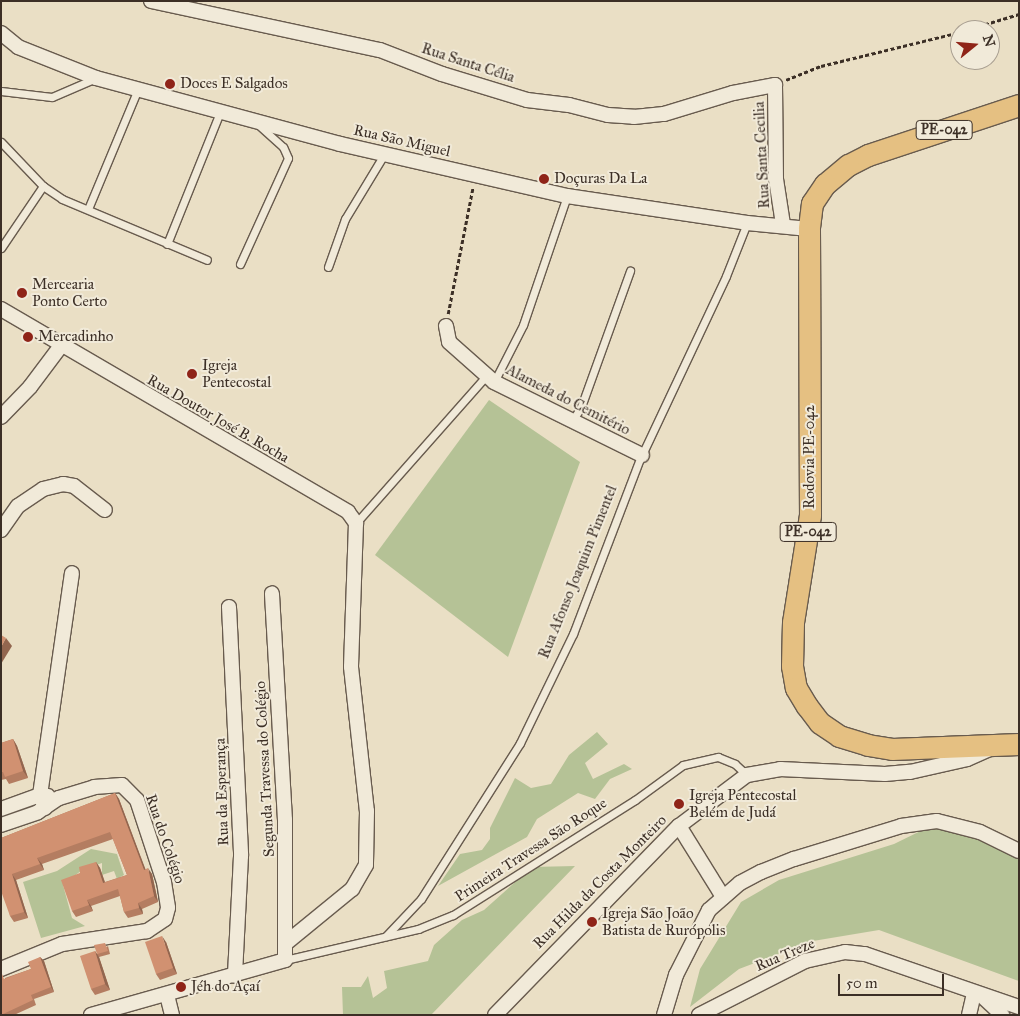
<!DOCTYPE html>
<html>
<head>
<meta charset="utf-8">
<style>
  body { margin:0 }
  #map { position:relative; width:1020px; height:1016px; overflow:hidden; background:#eadfc5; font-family:"IM FELL Great Primer",serif }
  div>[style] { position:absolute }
  .green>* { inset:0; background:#b5c296 }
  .path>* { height:2.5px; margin-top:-1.25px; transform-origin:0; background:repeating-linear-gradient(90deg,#3c2f26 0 4px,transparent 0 6.5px) }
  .roads { filter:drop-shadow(1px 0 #685b4e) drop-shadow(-1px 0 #685b4e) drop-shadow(0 1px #685b4e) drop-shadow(0 -1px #685b4e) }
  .lane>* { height:7px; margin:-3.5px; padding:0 3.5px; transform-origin:3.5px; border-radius:3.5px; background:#f1ead9 }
  .street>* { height:14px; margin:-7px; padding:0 7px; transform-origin:7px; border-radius:7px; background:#f1ead9 }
  .primary>* { height:21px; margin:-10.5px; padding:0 10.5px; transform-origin:10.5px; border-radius:10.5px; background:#e5c082 }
  .wall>* { inset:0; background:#b47d61 }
  .shaded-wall>* { inset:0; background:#92664f }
  .building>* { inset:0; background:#d19171 }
  .dots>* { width:14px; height:14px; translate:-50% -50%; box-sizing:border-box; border:2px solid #f1ead9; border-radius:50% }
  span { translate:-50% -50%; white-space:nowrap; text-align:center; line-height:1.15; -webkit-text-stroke:4px #f1ead9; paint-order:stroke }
  .shield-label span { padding:1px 4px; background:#f1ead9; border:1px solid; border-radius:4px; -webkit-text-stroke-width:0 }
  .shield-label { font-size:14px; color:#3c2f26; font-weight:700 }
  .street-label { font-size:15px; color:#3c2f26 }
  .poi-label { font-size:15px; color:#3c2f26 }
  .left { translate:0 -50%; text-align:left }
  .frame { position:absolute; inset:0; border:2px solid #3c2f26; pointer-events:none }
  .north { position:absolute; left:950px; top:20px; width:50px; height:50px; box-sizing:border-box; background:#f1ead9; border:1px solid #a99f91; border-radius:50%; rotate:73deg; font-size:14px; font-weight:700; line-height:20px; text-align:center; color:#3c2f26 }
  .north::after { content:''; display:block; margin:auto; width:18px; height:22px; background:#8f2418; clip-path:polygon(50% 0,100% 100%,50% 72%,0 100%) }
  .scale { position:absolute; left:838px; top:974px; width:106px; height:22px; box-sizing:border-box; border:2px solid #3c2f26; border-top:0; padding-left:6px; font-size:15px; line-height:18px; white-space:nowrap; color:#3c2f26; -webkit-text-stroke:4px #f1ead9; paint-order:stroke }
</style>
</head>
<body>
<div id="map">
  <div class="green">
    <i style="clip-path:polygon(489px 400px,580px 462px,508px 657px,375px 555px)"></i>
    <i style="clip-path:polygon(597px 732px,608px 744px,585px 763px,593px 779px,624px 764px,632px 769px,610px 779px,595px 799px,578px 793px,537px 819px,527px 837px,438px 886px,460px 854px,482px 850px,490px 839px,490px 828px,515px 778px,531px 788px,551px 784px,569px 755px)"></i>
    <i style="clip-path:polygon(941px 821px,1019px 856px,1019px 981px,879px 930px,813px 941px,739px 969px,690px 1007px,700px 969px,741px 902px,779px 880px,894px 844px)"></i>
    <i style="clip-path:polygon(91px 849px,117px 854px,124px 875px,117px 879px,114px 871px,102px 875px,102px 863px,82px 870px,63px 885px,72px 918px,85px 926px,41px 938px,23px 882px,57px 871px)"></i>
    <i style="clip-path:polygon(575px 866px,431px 1015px,343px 1015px,342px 987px,361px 987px,368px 976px,373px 998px,387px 988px,384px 971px,428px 961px,434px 945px,462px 920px,484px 910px,532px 867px)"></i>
  </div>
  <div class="path">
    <i style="left:966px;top:30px;width:55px;rotate:-16.8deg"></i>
    <i style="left:786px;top:80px;width:38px;rotate:-22deg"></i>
    <i style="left:821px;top:66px;width:143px;rotate:-13.7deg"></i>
    <i style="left:448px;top:314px;width:129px;rotate:-78.9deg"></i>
  </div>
  <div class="roads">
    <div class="lane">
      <i style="left:1px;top:91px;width:51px;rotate:6.7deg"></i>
      <i style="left:52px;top:97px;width:48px;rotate:-23.4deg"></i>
      <i style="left:1px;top:142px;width:61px;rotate:46.3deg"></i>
      <i style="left:43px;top:186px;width:23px;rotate:34deg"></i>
      <i style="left:62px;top:199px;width:157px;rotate:22.8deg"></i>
      <i style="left:88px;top:209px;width:130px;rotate:-67.4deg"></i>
      <i style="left:167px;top:244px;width:142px;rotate:-68.1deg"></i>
      <i style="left:1px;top:248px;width:75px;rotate:-55.9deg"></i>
      <i style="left:240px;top:264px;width:116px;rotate:-65.6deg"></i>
      <i style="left:288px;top:158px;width:12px;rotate:-114deg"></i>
      <i style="left:283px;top:147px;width:31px;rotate:-138deg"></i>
      <i style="left:328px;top:267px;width:51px;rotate:-70.5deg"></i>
      <i style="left:345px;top:219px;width:77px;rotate:-58.8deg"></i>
      <i style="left:494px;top:382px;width:64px;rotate:-63deg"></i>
      <i style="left:523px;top:325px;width:136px;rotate:-71.2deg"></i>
      <i style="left:572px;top:421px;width:17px;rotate:-57deg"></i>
      <i style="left:581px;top:407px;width:145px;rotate:-70.2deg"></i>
      <i style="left:356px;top:523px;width:196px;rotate:-48.5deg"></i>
      <i style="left:386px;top:936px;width:51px;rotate:-46.6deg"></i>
      <i style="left:421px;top:899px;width:185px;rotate:-57.6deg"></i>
      <i style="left:520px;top:743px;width:121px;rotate:-64.1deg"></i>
      <i style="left:573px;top:634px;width:187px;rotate:-69.1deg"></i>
      <i style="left:640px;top:459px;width:202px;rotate:-64.8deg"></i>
      <i style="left:726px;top:276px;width:57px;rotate:-68.4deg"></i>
      <i style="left:285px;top:960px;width:137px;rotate:-13.1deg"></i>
      <i style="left:418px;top:929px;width:38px;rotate:-22deg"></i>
      <i style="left:453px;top:915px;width:215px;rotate:-32.3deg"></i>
      <i style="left:635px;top:800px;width:59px;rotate:-36.1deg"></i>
      <i style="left:683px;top:765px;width:36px;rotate:-13deg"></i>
      <i style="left:718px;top:757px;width:18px;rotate:22deg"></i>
      <i style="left:735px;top:764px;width:16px;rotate:43deg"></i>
    </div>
    <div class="street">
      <i style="left:151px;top:1px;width:234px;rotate:12.1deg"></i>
      <i style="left:380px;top:50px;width:66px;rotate:21.2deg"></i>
      <i style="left:442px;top:74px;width:89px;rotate:17deg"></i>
      <i style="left:527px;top:100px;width:42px;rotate:6.8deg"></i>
      <i style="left:569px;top:105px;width:40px;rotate:14.4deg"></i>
      <i style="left:608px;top:115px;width:26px;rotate:4deg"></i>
      <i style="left:634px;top:117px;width:30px;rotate:-6deg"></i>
      <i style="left:664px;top:114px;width:72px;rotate:-16.9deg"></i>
      <i style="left:733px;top:93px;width:43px;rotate:-10.8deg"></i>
      <i style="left:775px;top:85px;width:94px;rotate:89.4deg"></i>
      <i style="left:776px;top:179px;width:46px;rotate:81.2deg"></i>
      <i style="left:1px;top:33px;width:22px;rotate:39deg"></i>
      <i style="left:18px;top:47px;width:84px;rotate:21.7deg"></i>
      <i style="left:96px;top:78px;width:253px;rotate:15.1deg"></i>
      <i style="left:340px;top:144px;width:233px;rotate:12.9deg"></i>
      <i style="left:567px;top:196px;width:182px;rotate:8.5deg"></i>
      <i style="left:747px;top:223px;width:62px;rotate:5.5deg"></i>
      <i style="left:1px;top:309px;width:402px;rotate:30.3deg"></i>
      <i style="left:348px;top:512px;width:14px;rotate:54deg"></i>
      <i style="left:356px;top:523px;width:144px;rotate:92deg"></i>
      <i style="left:351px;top:667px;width:145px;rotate:83.7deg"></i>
      <i style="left:367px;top:811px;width:54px;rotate:91.1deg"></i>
      <i style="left:366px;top:865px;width:28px;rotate:120deg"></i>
      <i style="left:352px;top:889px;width:85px;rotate:140.7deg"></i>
      <i style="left:446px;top:326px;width:16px;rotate:79deg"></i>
      <i style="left:449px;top:342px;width:60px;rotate:41.6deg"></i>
      <i style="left:494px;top:382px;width:165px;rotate:26.3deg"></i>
      <i style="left:1px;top:417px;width:42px;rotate:-46deg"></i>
      <i style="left:30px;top:387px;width:50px;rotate:-53.1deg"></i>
      <i style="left:1px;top:530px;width:29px;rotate:-55deg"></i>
      <i style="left:18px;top:506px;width:30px;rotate:-34deg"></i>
      <i style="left:43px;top:489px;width:21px;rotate:-14deg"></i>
      <i style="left:63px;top:484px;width:11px;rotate:10deg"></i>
      <i style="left:74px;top:486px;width:39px;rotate:38deg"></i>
      <i style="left:229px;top:607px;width:249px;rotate:87.2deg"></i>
      <i style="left:241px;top:856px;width:120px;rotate:92.9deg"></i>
      <i style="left:45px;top:808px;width:14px;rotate:-111deg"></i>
      <i style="left:40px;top:795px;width:224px;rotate:-81.8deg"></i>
      <i style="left:1px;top:809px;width:41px;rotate:-19.7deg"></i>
      <i style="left:40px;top:795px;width:8px;rotate:7deg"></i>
      <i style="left:1px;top:825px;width:39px;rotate:-19deg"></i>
      <i style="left:38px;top:812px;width:25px;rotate:-34deg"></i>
      <i style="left:59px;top:798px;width:37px;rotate:-17deg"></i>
      <i style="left:94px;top:787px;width:28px;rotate:-4deg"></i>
      <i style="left:122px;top:785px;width:21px;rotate:45deg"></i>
      <i style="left:137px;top:800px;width:86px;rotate:71.8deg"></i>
      <i style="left:164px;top:882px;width:26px;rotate:81deg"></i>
      <i style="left:168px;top:908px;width:11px;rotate:105deg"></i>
      <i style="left:165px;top:919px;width:22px;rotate:146deg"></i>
      <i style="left:147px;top:931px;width:86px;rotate:171.3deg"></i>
      <i style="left:62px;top:944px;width:66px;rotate:157.7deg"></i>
      <i style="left:679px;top:826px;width:84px;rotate:58.2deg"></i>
      <i style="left:167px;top:995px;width:21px;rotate:76deg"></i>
      <i style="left:984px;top:998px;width:25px;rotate:43deg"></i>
      <i style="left:91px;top:1015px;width:202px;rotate:-15.8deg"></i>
      <i style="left:285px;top:960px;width:140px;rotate:-90deg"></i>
      <i style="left:285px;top:820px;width:227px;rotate:-93.3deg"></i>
      <i style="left:495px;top:1015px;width:264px;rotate:-45.8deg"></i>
      <i style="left:679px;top:826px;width:85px;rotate:-36.9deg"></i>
      <i style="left:747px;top:775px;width:34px;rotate:-10deg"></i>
      <i style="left:780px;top:769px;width:105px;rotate:2.7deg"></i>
      <i style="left:885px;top:774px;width:25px;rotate:-5deg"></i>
      <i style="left:910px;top:772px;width:58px;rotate:-12.8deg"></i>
      <i style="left:967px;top:759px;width:24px;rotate:-24deg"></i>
      <i style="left:664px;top:1015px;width:42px;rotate:-73.3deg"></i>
      <i style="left:676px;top:975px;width:73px;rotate:-63.1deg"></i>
      <i style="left:709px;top:910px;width:41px;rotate:-41.1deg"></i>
      <i style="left:740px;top:883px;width:24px;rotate:-28deg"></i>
      <i style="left:761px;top:872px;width:35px;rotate:-22deg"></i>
      <i style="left:794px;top:859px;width:112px;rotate:-17.1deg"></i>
      <i style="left:901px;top:826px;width:36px;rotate:-8deg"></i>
      <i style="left:937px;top:821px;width:44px;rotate:14.3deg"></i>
      <i style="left:980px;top:832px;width:43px;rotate:26deg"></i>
      <i style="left:699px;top:1015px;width:119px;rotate:-27deg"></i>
      <i style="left:805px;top:961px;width:41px;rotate:-12.7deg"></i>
      <i style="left:845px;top:952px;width:20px;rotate:6deg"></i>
      <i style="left:865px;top:954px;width:163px;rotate:19deg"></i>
      <i style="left:969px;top:1015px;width:22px;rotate:-77deg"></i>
    </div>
    <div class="primary">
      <i style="left:1019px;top:105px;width:159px;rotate:161.7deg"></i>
      <i style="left:868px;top:155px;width:22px;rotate:153deg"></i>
      <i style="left:848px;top:165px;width:30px;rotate:140deg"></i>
      <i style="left:825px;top:184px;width:23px;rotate:124deg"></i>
      <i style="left:812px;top:203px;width:26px;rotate:97deg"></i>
      <i style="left:809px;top:229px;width:286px;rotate:89.8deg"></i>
      <i style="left:810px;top:515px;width:108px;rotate:99deg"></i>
      <i style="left:793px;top:622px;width:44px;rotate:91.3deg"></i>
      <i style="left:792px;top:666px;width:22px;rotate:80deg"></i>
      <i style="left:796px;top:688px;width:21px;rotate:59deg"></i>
      <i style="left:807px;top:706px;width:21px;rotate:53deg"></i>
      <i style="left:820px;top:723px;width:23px;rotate:34deg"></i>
      <i style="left:839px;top:736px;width:30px;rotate:17deg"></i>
      <i style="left:868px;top:745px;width:24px;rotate:9deg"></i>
      <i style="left:892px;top:749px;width:127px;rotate:-2.3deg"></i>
    </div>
  </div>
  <div class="wall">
    <i style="clip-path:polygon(13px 739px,17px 746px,28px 778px,9px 784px,6px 779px,1px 780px,1px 743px)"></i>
    <i style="clip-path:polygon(115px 793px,119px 799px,145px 869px,152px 874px,158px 902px,142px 909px,143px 914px,128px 918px,124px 912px,120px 896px,91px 906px,93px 911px,76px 917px,72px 911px,80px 873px,96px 862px,100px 868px,105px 882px,127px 875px,113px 839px,42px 864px,44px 870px,16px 880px,28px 918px,14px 922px,10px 916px,1px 838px)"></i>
    <i style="clip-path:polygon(166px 942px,177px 974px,160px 980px,156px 974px)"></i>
    <i style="clip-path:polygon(108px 946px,110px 954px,99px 957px,110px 990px,95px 995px,91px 989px,95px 951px,97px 954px)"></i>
    <i style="clip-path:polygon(40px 957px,44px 961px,54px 992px,34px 999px,36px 1005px,14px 1015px,1px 1015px,5px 978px,31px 969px)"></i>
  </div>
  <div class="shaded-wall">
    <i style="clip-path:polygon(6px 638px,12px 646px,1px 664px,1px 647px)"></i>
    <i style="clip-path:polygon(13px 739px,17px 746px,28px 778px,23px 771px)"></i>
    <i style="clip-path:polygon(115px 793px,119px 799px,148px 876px,144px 870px)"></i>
    <i style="clip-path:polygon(37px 858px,42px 864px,44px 870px,40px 864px)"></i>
    <i style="clip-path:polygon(96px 862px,100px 868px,107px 889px,103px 883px)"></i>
    <i style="clip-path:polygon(148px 868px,152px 874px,158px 902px,154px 896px)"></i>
    <i style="clip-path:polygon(12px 874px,16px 880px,28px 918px,24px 912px)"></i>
    <i style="clip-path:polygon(87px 900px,91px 906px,93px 911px,89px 905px)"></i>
    <i style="clip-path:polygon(138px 903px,142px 909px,143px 914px,139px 908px)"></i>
    <i style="clip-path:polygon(162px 936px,166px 942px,177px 974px,173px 968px)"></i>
    <i style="clip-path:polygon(95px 951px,99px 957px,110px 990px,105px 984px)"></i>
    <i style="clip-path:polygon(40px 957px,44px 961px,54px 992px,51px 987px)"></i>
  </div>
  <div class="building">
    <i style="clip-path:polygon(1px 635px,6px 638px,1px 647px)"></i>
    <i style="clip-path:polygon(13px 739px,23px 771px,5px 777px,3px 772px,1px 772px,1px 743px)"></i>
    <i style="clip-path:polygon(115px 793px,144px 870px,148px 868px,154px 896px,138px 903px,139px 908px,124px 912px,118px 889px,87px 900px,89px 905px,72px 911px,61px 880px,80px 873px,79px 867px,96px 862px,103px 883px,127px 875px,110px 832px,37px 858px,40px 864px,12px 874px,24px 912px,10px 916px,1px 891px,1px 838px)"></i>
    <i style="clip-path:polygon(162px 936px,173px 968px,156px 974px,145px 942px)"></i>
    <i style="clip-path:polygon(105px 943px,108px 951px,97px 954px,94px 945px)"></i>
    <i style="clip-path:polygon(95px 951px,105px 984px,91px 989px,80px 956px)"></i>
    <i style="clip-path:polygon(40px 957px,51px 987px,31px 995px,33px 1000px,1px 1015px,1px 974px,2px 974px,4px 979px,31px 969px,28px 962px)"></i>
  </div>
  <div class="dots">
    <i style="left:170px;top:84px;background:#8f2418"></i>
    <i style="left:544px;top:179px;background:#8f2418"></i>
    <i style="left:22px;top:293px;background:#8f2418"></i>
    <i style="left:28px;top:337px;background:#8f2418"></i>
    <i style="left:192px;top:374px;background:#8f2418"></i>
    <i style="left:679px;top:804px;background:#8f2418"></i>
    <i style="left:592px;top:922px;background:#8f2418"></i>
    <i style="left:181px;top:987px;background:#8f2418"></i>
  </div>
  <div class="shield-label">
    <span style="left:944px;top:130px">PE-042</span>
    <span style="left:808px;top:532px">PE-042</span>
  </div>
  <div class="street-label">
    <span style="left:468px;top:63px;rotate:18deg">Rua Santa Célia</span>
    <span style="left:402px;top:141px;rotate:13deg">Rua São Miguel</span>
    <span style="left:762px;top:155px;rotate:-93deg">Rua Santa Cecilia</span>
    <span style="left:568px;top:400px;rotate:27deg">Alameda do Cemitério</span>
    <span style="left:218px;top:419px;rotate:30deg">Rua Doutor José B. Rocha</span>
    <span style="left:810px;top:457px;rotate:-90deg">Rodovia PE-042</span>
    <span style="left:578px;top:572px;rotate:-68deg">Rua Afonso Joaquim Pimentel</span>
    <span style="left:265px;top:769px;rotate:-93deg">Segunda Travessa do Colégio</span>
    <span style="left:222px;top:792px;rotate:-92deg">Rua da Esperança</span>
    <span style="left:165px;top:839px;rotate:71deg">Rua do Colégio</span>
    <span style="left:531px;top:850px;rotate:-33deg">Primeira Travessa São Roque</span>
    <span style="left:600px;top:882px;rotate:-45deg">Rua Hilda da Costa Monteiro</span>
    <span style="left:785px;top:955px;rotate:-23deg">Rua Treze</span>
  </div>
  <div class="poi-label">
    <span class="left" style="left:180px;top:84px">Doces E Salgados</span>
    <span class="left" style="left:554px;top:179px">Doçuras Da La</span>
    <span class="left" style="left:32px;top:293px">Mercearia<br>Ponto Certo</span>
    <span class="left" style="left:38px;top:337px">Mercadinho</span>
    <span class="left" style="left:202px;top:374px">Igreja<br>Pentecostal</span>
    <span class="left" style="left:689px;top:804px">Igreja Pentecostal<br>Belém de Judá</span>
    <span class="left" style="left:602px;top:922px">Igreja São João<br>Batista de Rurópolis</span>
    <span class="left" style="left:191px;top:987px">Jéh do Açaí</span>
  </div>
  <div class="frame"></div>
  <div class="north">N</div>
  <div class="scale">50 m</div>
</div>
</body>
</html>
